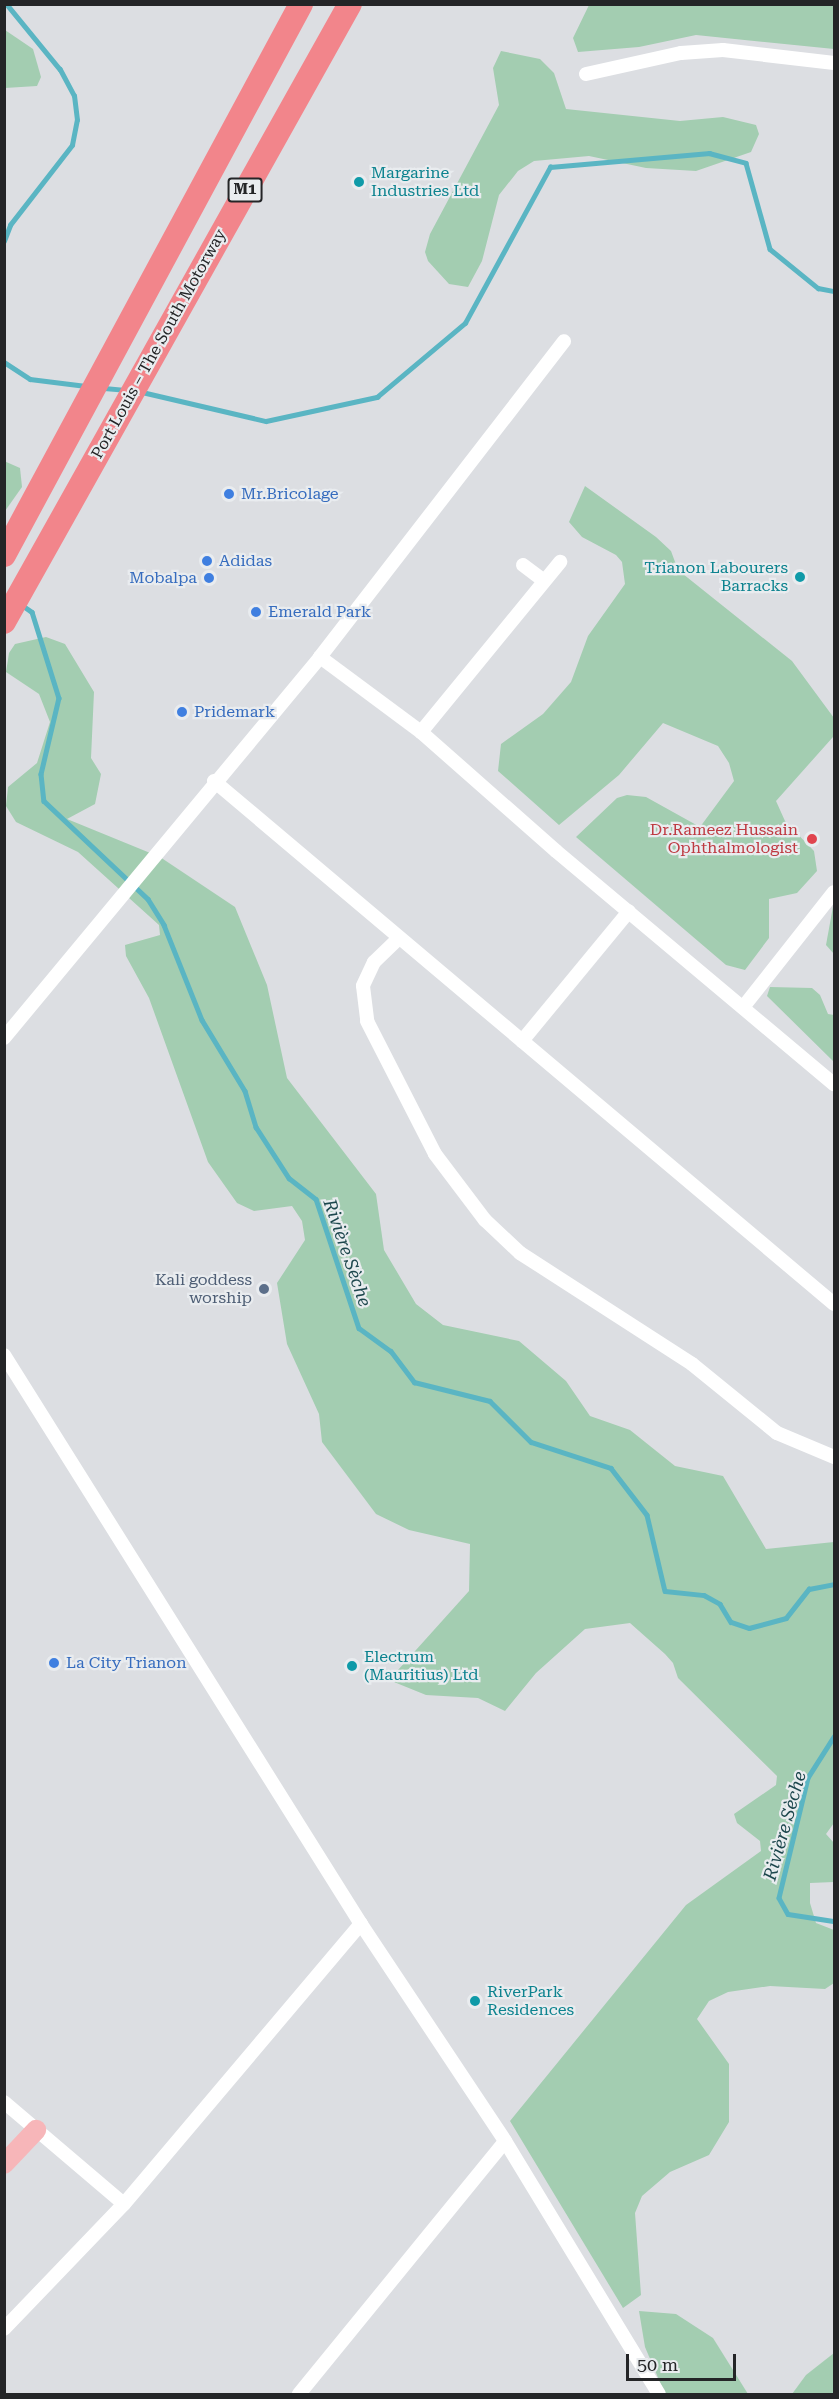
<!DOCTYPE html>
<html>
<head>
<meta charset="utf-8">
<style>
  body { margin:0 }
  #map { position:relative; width:839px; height:2399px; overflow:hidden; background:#dcdee2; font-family:"Roboto Serif",serif }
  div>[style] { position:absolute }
  .green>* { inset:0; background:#a3cdb1 }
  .stream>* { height:4.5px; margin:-2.25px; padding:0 2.25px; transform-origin:2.25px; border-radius:2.25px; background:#5ab5c3 }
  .street>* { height:14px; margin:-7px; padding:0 7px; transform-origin:7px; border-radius:7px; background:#fff }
  .primary>* { height:20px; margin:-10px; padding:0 10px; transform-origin:10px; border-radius:10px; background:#f7b6b9 }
  .highway>* { height:24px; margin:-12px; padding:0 12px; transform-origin:12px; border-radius:12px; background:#f2858b }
  .dots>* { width:16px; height:16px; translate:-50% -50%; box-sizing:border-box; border:3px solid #e9ecef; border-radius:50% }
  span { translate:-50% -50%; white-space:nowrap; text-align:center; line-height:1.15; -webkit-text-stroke:4.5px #e9ecef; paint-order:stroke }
  .shield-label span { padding:2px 4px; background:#e9ecef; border:2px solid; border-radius:4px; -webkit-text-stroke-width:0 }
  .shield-label { font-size:15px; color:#242527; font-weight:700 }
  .culture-label { font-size:16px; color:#0d838f }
  .left { translate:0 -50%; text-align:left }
  .right { translate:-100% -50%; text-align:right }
  .street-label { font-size:16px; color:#242527 }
  .shop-label { font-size:16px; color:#366cbe }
  .health-label { font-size:16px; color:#be3a42 }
  .service-label { font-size:16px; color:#4e5e75 }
  .water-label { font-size:18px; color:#1d474d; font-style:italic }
  .frame { position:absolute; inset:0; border:6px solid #242527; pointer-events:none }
  .scale { position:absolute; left:626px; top:2354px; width:110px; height:27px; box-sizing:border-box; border:3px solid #242527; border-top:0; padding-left:8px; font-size:18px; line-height:21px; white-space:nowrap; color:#242527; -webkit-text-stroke:4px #e9ecef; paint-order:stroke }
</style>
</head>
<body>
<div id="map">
  <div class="green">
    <i style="clip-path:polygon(589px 5px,834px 5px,834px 49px,696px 35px,639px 47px,578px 52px,573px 38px)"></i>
    <i style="clip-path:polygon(5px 30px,33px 49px,41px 77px,37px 86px,5px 88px)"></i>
    <i style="clip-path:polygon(501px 51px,540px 59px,554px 73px,566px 109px,680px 121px,723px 117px,756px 125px,759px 134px,751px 152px,696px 171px,646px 168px,589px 156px,534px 161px,518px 171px,499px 195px,482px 261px,468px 287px,449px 284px,428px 261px,425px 252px,430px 234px,499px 105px,493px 68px)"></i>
    <i style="clip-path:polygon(4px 461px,20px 468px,22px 487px,5px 511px)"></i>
    <i style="clip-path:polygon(585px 486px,656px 537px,671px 551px,678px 570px,792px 661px,834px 718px,833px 737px,776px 801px,785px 821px,814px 851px,817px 871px,797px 893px,769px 899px,769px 938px,745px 970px,726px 965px,576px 837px,617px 798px,627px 795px,646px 797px,700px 827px,734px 781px,729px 763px,718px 746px,663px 723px,619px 775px,559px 825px,498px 771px,501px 744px,543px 714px,571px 682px,588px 636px,625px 584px,622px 562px,616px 555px,582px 537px,569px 522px)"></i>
    <i style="clip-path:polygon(46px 637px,65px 644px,94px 692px,91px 758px,101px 774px,95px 804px,67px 819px,160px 857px,235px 907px,267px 985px,287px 1078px,376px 1194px,384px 1250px,416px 1304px,443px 1325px,519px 1341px,566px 1381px,590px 1416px,630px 1430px,675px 1466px,723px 1476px,766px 1549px,834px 1542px,834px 1823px,826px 1834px,834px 1843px,834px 1882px,810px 1883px,810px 1903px,816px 1923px,834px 1930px,834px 1983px,825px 1989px,770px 1986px,728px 1992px,709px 2001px,697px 2019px,729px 2064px,729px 2122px,709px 2155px,670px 2172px,642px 2196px,635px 2213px,641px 2295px,623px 2308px,510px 2121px,686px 1905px,761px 1851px,760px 1841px,737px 1823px,734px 1814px,776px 1785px,777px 1776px,678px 1678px,673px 1663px,665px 1654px,630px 1623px,585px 1629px,536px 1673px,505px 1711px,478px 1698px,426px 1695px,389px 1680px,469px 1591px,470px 1544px,409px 1530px,376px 1514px,322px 1442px,319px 1414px,287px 1344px,277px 1283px,305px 1240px,302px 1221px,292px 1206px,254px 1211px,237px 1203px,208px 1162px,149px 998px,126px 956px,125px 945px,160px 935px,159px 925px,78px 852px,16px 822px,6px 806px,8px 787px,37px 763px,50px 722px,39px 694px,6px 672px,9px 653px,15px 644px)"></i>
    <i style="clip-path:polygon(834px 901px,834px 954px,826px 945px)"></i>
    <i style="clip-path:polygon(770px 987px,812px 988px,820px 995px,828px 1014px,834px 1015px,834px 1062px,767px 996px)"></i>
    <i style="clip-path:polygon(639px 2311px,676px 2314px,713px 2338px,748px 2394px,665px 2394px,645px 2347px)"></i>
    <i style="clip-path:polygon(834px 2353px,834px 2394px,792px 2394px,806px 2375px)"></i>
  </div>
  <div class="stream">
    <i style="left:4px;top:241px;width:17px;rotate:-69deg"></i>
    <i style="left:10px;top:225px;width:101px;rotate:-52.2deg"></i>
    <i style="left:72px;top:145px;width:25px;rotate:-79deg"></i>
    <i style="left:77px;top:120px;width:24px;rotate:-97deg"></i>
    <i style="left:74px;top:96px;width:30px;rotate:-118deg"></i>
    <i style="left:60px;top:70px;width:85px;rotate:-129.3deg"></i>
    <i style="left:4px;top:362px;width:31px;rotate:33deg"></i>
    <i style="left:30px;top:379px;width:56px;rotate:7.1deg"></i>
    <i style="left:104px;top:388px;width:21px;rotate:5deg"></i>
    <i style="left:142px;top:392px;width:127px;rotate:13.2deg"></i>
    <i style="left:266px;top:421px;width:114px;rotate:-12.2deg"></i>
    <i style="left:377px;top:397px;width:115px;rotate:-40.1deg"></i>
    <i style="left:465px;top:323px;width:178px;rotate:-61.4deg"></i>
    <i style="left:550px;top:167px;width:160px;rotate:-5deg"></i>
    <i style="left:709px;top:153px;width:38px;rotate:15deg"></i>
    <i style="left:746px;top:163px;width:89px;rotate:74.4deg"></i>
    <i style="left:770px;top:249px;width:62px;rotate:39.1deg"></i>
    <i style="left:818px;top:288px;width:16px;rotate:11deg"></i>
    <i style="left:22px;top:605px;width:12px;rotate:35deg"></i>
    <i style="left:32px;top:612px;width:90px;rotate:72.6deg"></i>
    <i style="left:59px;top:698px;width:78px;rotate:103.3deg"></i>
    <i style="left:41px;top:774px;width:27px;rotate:84deg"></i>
    <i style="left:44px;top:801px;width:143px;rotate:43.3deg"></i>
    <i style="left:148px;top:899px;width:31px;rotate:58deg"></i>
    <i style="left:164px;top:925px;width:102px;rotate:68.2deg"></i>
    <i style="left:202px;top:1020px;width:83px;rotate:58.8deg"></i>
    <i style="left:245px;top:1091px;width:38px;rotate:73deg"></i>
    <i style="left:256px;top:1127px;width:61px;rotate:57.1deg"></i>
    <i style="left:289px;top:1178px;width:34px;rotate:38deg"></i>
    <i style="left:316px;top:1199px;width:136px;rotate:71.6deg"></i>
    <i style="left:359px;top:1328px;width:39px;rotate:36deg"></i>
    <i style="left:391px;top:1351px;width:39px;rotate:53deg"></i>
    <i style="left:414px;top:1382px;width:78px;rotate:14deg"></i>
    <i style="left:490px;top:1401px;width:58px;rotate:45deg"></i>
    <i style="left:531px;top:1442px;width:84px;rotate:18deg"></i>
    <i style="left:611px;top:1468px;width:59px;rotate:52.5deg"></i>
    <i style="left:647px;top:1515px;width:78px;rotate:76.7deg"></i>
    <i style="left:665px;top:1591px;width:39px;rotate:6deg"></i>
    <i style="left:704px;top:1595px;width:18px;rotate:29deg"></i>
    <i style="left:720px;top:1604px;width:21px;rotate:59deg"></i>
    <i style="left:731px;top:1622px;width:19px;rotate:18deg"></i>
    <i style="left:749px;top:1628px;width:38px;rotate:-15deg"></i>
    <i style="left:786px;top:1618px;width:37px;rotate:-52deg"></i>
    <i style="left:809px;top:1589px;width:25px;rotate:-11deg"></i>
    <i style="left:834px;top:1737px;width:49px;rotate:122.4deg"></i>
    <i style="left:808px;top:1778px;width:123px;rotate:103.6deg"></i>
    <i style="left:779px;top:1898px;width:18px;rotate:61deg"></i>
    <i style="left:788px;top:1914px;width:47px;rotate:8.7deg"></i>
  </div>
  <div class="street">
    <i style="left:586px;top:74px;width:97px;rotate:-12.5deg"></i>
    <i style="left:681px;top:53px;width:42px;rotate:-4.1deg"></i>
    <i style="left:723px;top:50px;width:112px;rotate:6.7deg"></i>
    <i style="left:523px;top:565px;width:26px;rotate:37deg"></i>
    <i style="left:320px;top:657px;width:126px;rotate:36.6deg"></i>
    <i style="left:421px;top:732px;width:180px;rotate:41.4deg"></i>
    <i style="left:556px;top:851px;width:363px;rotate:40deg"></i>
    <i style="left:421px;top:732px;width:220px;rotate:-50.7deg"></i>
    <i style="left:214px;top:781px;width:811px;rotate:40.15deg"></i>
    <i style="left:399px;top:938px;width:35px;rotate:136deg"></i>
    <i style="left:374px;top:962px;width:26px;rotate:115deg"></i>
    <i style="left:363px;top:986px;width:35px;rotate:83deg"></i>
    <i style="left:367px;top:1021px;width:149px;rotate:62.9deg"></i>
    <i style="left:435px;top:1154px;width:83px;rotate:52.9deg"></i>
    <i style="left:485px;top:1220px;width:48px;rotate:43.3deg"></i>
    <i style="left:520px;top:1253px;width:205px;rotate:32.8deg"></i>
    <i style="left:692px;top:1364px;width:109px;rotate:39.1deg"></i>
    <i style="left:777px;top:1433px;width:62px;rotate:22.8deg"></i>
    <i style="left:744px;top:1006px;width:145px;rotate:-51.7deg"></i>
    <i style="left:4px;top:1038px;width:495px;rotate:-50.3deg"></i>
    <i style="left:320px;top:657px;width:399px;rotate:-52.3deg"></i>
    <i style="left:522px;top:1041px;width:168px;rotate:-50.5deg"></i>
    <i style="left:4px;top:1355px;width:672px;rotate:57.9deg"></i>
    <i style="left:361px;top:1924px;width:260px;rotate:56.4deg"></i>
    <i style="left:505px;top:2141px;width:296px;rotate:58.7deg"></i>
    <i style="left:4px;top:2102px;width:157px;rotate:40.4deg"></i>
    <i style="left:4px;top:2329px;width:173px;rotate:-46.2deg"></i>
    <i style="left:124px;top:2204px;width:367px;rotate:-49.8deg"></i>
    <i style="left:299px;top:2394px;width:326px;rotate:-50.8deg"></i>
  </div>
  <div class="primary">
    <i style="left:4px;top:2164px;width:47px;rotate:-46.7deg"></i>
  </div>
  <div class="highway">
    <i style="left:4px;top:555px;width:626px;rotate:-61.67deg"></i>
    <i style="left:4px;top:622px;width:708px;rotate:-60.76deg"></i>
  </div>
  <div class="dots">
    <i style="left:359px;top:182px;background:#0f9aa8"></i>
    <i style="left:229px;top:494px;background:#3f7fe0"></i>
    <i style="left:207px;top:561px;background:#3f7fe0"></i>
    <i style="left:800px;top:577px;background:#0f9aa8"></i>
    <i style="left:209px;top:578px;background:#3f7fe0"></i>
    <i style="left:256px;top:612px;background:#3f7fe0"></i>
    <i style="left:182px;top:712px;background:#3f7fe0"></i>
    <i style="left:812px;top:839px;background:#e0444e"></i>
    <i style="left:264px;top:1289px;background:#5c6f8a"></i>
    <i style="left:54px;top:1663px;background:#3f7fe0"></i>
    <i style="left:352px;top:1666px;background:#0f9aa8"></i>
    <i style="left:475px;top:2001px;background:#0f9aa8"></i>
  </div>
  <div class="shield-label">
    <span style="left:245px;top:190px">M1</span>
  </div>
  <div class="culture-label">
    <span class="left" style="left:371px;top:182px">Margarine<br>Industries Ltd</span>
    <span class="right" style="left:788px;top:577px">Trianon Labourers<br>Barracks</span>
    <span class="left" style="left:364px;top:1666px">Electrum<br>(Mauritius) Ltd</span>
    <span class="left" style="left:487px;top:2001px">RiverPark<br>Residences</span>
  </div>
  <div class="street-label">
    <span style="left:159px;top:344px;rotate:-61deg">Port Louis – The South Motorway</span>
  </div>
  <div class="shop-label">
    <span class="left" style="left:241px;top:494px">Mr.Bricolage</span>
    <span class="left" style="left:219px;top:561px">Adidas</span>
    <span class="right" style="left:197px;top:578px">Mobalpa</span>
    <span class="left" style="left:268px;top:612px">Emerald Park</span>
    <span class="left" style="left:194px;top:712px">Pridemark</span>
    <span class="left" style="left:66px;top:1663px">La City Trianon</span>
  </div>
  <div class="health-label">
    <span class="right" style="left:798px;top:839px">Dr.Rameez Hussain<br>Ophthalmologist</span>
  </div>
  <div class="service-label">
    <span class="right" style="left:252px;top:1289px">Kali goddess<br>worship</span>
  </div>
  <div class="water-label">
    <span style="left:347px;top:1253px;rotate:71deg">Rivière Sèche</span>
    <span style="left:785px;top:1826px;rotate:-74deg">Rivière Sèche</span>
  </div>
  <div class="frame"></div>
  <div class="scale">50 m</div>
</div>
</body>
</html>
